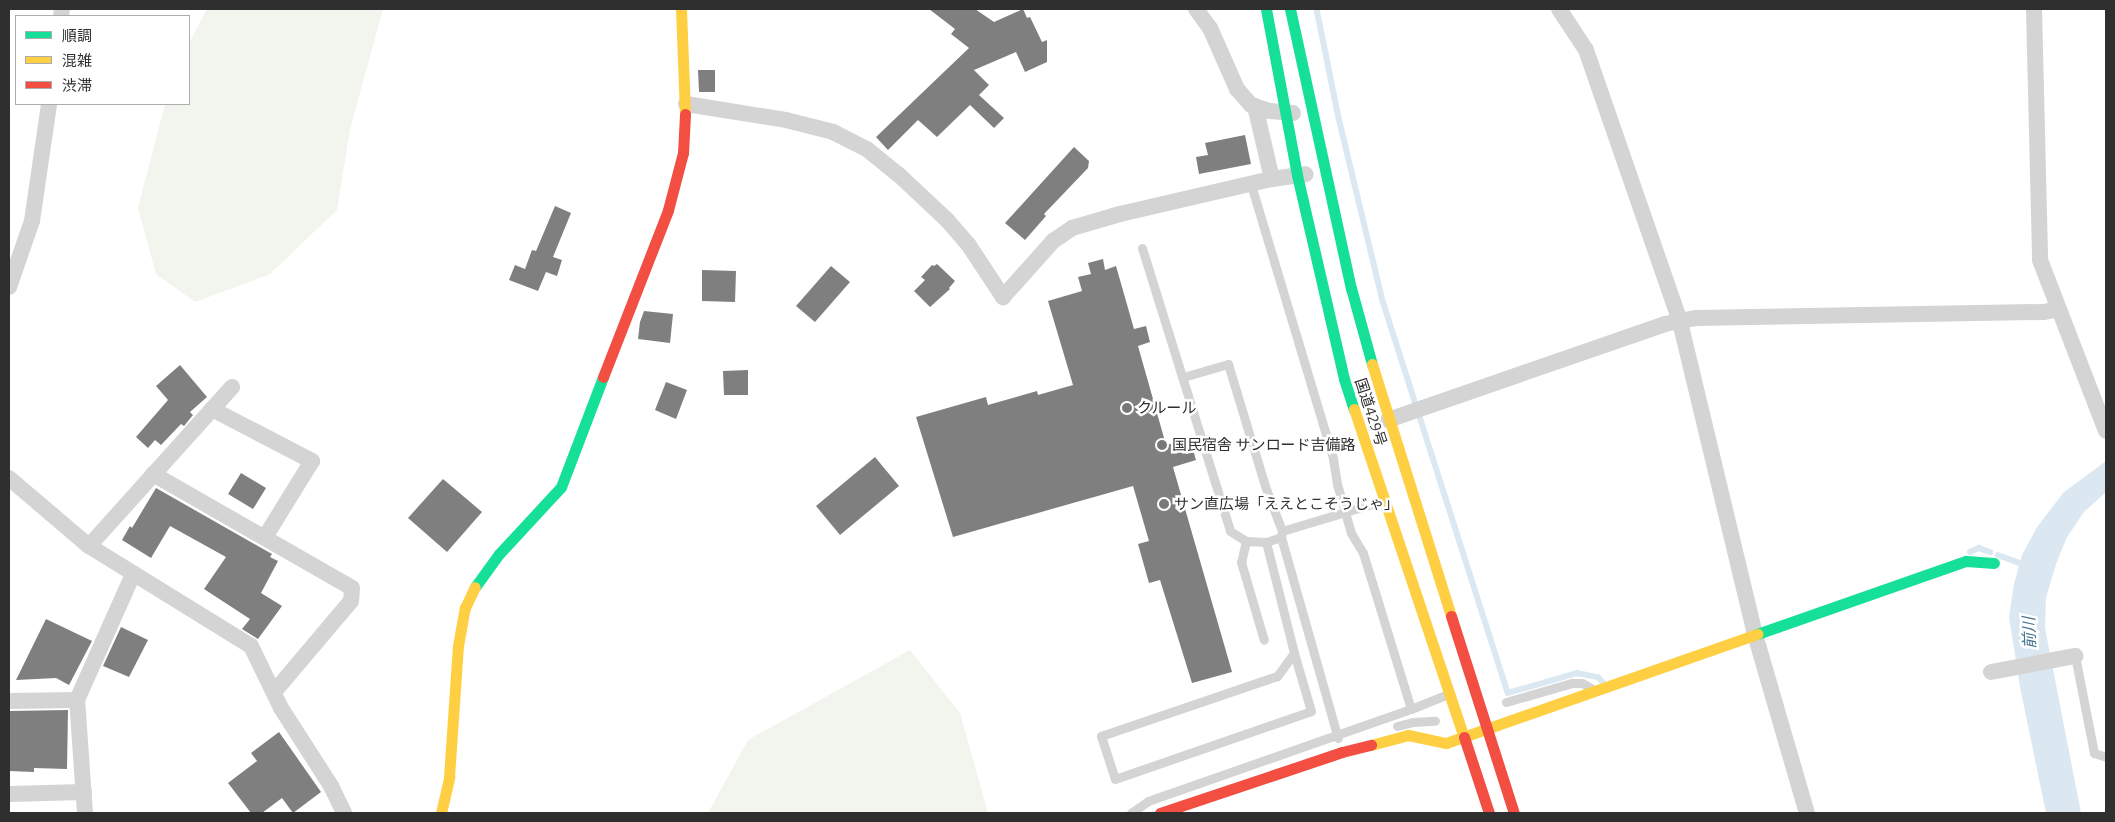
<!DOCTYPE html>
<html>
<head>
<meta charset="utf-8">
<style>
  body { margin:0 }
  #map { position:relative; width:2115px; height:822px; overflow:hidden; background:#fff; font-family:Ubuntu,"Noto Sans JP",sans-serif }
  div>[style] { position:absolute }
  .green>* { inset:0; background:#f1f5ed }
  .water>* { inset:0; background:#dbe8f1 }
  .stream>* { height:5.5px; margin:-2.75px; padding:0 2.75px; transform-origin:2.75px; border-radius:2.75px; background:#dbe8f1 }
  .building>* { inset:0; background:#7f7f7f }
  .lane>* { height:9px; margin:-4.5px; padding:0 4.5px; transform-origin:4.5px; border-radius:4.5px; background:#d4d4d4 }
  .street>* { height:16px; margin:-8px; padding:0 8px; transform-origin:8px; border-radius:8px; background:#d4d4d4 }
  .fast>* { height:11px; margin:-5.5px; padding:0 5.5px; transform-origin:5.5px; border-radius:5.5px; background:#16e098 }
  .slow>* { height:11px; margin:-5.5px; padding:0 5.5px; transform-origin:5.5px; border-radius:5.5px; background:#ffcf43 }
  .jam>* { height:11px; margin:-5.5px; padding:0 5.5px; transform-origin:5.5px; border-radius:5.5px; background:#f24e42 }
  .dots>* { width:14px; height:14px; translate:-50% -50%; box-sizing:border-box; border:2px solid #fff; border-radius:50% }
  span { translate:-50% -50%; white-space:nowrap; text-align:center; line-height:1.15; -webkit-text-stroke:5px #fff; paint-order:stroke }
  .poi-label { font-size:15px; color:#2f2f2f }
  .left { translate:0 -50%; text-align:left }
  .street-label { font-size:15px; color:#2f2f2f }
  .water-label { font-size:16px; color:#41708e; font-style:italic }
  .frame { position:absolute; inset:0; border:10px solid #2f2f2f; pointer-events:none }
  .legend { position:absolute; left:15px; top:15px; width:175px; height:90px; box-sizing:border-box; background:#fff; border:1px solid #acacac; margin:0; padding:6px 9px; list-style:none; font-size:15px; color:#2f2f2f }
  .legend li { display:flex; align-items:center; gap:10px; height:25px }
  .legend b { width:25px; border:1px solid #acacac }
</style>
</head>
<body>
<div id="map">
  <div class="green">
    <i style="clip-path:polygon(207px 9px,383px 9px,350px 129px,337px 210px,270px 274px,195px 302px,156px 274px,138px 208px,165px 104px,189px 104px,189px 43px)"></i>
    <i style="clip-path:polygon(910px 650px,960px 713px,988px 813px,708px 813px,748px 740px)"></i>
  </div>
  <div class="water">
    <i style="clip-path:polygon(2106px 461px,2106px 492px,2084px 512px,2067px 537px,2056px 564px,2046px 598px,2045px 628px,2081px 813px,2046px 813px,2020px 687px,2009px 617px,2014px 584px,2022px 555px,2037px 527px,2064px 492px)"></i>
  </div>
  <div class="stream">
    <i style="left:1317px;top:9px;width:111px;rotate:78.6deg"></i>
    <i style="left:1339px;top:118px;width:188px;rotate:76.5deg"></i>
    <i style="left:1383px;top:301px;width:411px;rotate:72.3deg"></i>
    <i style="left:1508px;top:693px;width:72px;rotate:-16.2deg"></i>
    <i style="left:1577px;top:673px;width:21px;rotate:11deg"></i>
    <i style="left:1598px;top:677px;width:7px;rotate:45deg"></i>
    <i style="left:1970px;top:552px;width:10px;rotate:-24deg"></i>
    <i style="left:1979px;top:548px;width:12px;rotate:20deg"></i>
    <i style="left:1998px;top:555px;width:29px;rotate:20deg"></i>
  </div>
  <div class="building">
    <i style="clip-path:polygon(929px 9px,975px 9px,994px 22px,1023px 9px,1027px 18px,1030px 17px,1042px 42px,1047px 40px,1047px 62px,1025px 72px,1016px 52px,974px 70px,989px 85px,979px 95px,1004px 118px,994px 128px,970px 105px,937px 137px,918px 120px,888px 150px,876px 137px,969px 48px,951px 34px,955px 29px)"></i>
    <i style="clip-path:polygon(698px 70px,715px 70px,715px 92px,699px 92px)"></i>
    <i style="clip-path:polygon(1245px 135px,1251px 164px,1199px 174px,1196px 157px,1208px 155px,1205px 143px)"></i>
    <i style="clip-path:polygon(1074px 147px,1089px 161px,1088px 168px,1044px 214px,1046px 216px,1025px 240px,1005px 223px)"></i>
    <i style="clip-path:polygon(555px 206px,571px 213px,553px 257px,562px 260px,557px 276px,546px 272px,538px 291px,509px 280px,515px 265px,525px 269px,532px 250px,536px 251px)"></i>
    <i style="clip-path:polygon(1103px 259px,1105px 270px,1116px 266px,1134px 329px,1146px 326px,1150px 342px,1138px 346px,1166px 445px,1190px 439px,1196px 460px,1173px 467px,1232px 672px,1192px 683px,1160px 580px,1149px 583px,1138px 544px,1149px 541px,1133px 486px,953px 537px,916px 417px,986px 397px,988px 405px,1037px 391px,1038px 395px,1073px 385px,1048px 301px,1082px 291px,1078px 277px,1091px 274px,1088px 263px)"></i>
    <i style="clip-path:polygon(937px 264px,955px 281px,949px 288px,950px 289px,930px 307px,914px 291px,925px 280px,921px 277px,932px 265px,934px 266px)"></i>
    <i style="clip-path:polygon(831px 266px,850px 282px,815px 322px,796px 306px)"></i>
    <i style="clip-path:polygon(702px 270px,736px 271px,735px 302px,702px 301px)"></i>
    <i style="clip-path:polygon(644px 311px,673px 314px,670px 343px,638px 339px,640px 322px)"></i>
    <i style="clip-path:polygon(180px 365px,207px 397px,190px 412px,193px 415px,184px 426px,181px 424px,161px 445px,155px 440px,148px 448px,136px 437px,168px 400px,156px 386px)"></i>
    <i style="clip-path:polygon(748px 370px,748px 395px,724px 395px,723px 371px)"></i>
    <i style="clip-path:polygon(666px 382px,687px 390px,676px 419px,655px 410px)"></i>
    <i style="clip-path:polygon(875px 457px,899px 486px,840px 535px,816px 506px)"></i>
    <i style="clip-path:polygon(241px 473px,266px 488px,253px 509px,228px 494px)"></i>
    <i style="clip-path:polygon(443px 479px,482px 512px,447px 552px,408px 518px)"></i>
    <i style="clip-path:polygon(156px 488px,272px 554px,270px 557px,278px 561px,261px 593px,282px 606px,258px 639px,242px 629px,250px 619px,204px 589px,226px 557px,170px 526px,151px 558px,122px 540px,130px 526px,132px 528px)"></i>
    <i style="clip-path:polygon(46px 619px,92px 641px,69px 685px,56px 678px,16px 680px)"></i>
    <i style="clip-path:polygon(121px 627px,148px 640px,129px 677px,103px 666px)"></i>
    <i style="clip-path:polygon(68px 710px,67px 769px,34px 768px,34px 772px,9px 771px,9px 711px)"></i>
    <i style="clip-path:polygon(279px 732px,321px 792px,293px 813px,282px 798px,262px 813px,251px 813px,228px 783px,257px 761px,251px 753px)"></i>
  </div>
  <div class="lane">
    <i style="left:1142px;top:248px;width:296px;rotate:72.7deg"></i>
    <i style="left:1230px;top:531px;width:19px;rotate:32deg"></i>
    <i style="left:1246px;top:541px;width:20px;rotate:3deg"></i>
    <i style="left:1266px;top:542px;width:16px;rotate:-18deg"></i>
    <i style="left:1183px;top:377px;width:47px;rotate:-16.1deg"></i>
    <i style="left:1228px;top:364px;width:127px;rotate:73.1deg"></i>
    <i style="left:1265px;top:486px;width:48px;rotate:69.3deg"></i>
    <i style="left:1282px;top:531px;width:6px;rotate:99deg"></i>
    <i style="left:1281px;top:537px;width:209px;rotate:74.2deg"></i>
    <i style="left:1282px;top:531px;width:104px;rotate:-16.7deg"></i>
    <i style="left:1246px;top:541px;width:22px;rotate:103deg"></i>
    <i style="left:1241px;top:562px;width:81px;rotate:73.6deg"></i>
    <i style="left:1266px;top:542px;width:114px;rotate:75.8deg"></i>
    <i style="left:1294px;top:653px;width:29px;rotate:126deg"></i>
    <i style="left:1277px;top:676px;width:186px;rotate:161.2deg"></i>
    <i style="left:1101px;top:736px;width:45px;rotate:72deg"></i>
    <i style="left:1115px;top:779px;width:207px;rotate:-19.1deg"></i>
    <i style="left:1311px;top:711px;width:60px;rotate:-106.3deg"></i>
    <i style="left:2075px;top:656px;width:99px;rotate:78.9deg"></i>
    <i style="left:2094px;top:753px;width:13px;rotate:18deg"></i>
    <i style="left:1506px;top:702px;width:69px;rotate:-16.1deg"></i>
    <i style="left:1572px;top:683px;width:10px"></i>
    <i style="left:1582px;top:683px;width:10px;rotate:29deg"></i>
    <i style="left:1411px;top:709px;width:38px;rotate:-22deg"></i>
    <i style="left:1397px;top:726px;width:16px;rotate:-14deg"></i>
    <i style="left:1413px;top:722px;width:22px;rotate:-3deg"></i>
    <i style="left:1131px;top:813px;width:21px;rotate:-35deg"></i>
    <i style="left:1148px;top:801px;width:279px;rotate:-19.3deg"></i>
    <i style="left:1411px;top:709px;width:163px;rotate:-107.1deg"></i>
    <i style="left:1363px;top:553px;width:23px;rotate:-121deg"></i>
    <i style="left:1351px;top:533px;width:51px;rotate:-105.9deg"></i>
    <i style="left:1337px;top:484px;width:26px;rotate:-99deg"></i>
    <i style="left:1333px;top:458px;width:286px;rotate:-106.7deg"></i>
  </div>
  <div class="street">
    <i style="left:1196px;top:9px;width:24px;rotate:54deg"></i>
    <i style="left:1210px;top:28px;width:67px;rotate:66.1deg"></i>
    <i style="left:1237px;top:89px;width:21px;rotate:49deg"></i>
    <i style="left:1251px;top:105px;width:19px;rotate:18deg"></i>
    <i style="left:1269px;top:111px;width:24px;rotate:5deg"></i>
    <i style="left:1559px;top:9px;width:49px;rotate:56.6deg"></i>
    <i style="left:1586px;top:50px;width:288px;rotate:70.9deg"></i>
    <i style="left:1680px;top:322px;width:318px;rotate:76.5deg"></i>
    <i style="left:1754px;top:631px;width:190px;rotate:73.8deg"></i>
    <i style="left:2034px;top:9px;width:251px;rotate:88.6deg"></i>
    <i style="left:2040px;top:260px;width:183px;rotate:68.9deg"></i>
    <i style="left:61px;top:16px;width:7px;rotate:-82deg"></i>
    <i style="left:686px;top:104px;width:101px;rotate:9.1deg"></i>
    <i style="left:786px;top:120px;width:49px;rotate:14.3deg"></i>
    <i style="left:833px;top:132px;width:39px;rotate:27deg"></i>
    <i style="left:868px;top:150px;width:38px;rotate:39deg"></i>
    <i style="left:898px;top:174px;width:67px;rotate:43.2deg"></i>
    <i style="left:947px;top:220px;width:32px;rotate:49deg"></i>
    <i style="left:968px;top:244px;width:64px;rotate:56.6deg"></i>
    <i style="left:1003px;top:297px;width:75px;rotate:-48.2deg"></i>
    <i style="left:1053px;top:241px;width:23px;rotate:-34deg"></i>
    <i style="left:1072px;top:228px;width:50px;rotate:-16.3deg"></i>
    <i style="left:1120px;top:214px;width:156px;rotate:-13deg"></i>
    <i style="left:1272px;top:179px;width:34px;rotate:-8deg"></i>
    <i style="left:1255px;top:106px;width:75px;rotate:76.9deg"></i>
    <i style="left:9px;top:287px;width:70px;rotate:-70.8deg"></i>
    <i style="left:32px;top:221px;width:118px;rotate:-81.7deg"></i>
    <i style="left:212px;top:409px;width:113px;rotate:27.5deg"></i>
    <i style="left:312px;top:461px;width:89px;rotate:121.7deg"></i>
    <i style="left:1388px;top:420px;width:293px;rotate:-19.1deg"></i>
    <i style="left:1665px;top:324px;width:33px;rotate:-11deg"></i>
    <i style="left:1697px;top:318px;width:347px;rotate:-1deg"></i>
    <i style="left:2044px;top:312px;width:14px;rotate:-12deg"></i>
    <i style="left:153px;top:474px;width:229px;rotate:29.8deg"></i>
    <i style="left:352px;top:588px;width:13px;rotate:94deg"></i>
    <i style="left:351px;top:601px;width:119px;rotate:130.2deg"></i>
    <i style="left:9px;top:478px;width:105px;rotate:40.4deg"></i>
    <i style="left:89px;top:546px;width:190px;rotate:31.7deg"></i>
    <i style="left:251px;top:646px;width:69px;rotate:64.2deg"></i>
    <i style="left:281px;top:708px;width:93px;rotate:57.3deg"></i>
    <i style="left:331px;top:786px;width:30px;rotate:64deg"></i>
    <i style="left:89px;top:546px;width:214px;rotate:-48deg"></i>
    <i style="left:1991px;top:672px;width:86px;rotate:-10.8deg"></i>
    <i style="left:9px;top:701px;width:68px;rotate:-0.8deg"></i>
    <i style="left:9px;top:794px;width:75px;rotate:-1.5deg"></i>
    <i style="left:85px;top:813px;width:113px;rotate:-94deg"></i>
    <i style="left:77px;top:700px;width:138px;rotate:-66deg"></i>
  </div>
  <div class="fast">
    <i style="left:1266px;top:9px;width:169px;rotate:79.4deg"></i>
    <i style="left:1297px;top:175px;width:209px;rotate:77deg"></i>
    <i style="left:1344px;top:379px;width:32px;rotate:72deg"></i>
    <i style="left:1290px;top:9px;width:286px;rotate:77.7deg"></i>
    <i style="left:1351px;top:288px;width:79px;rotate:74.6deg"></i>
    <i style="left:475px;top:587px;width:41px;rotate:-54deg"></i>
    <i style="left:499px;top:554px;width:91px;rotate:-47.2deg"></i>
    <i style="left:561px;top:487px;width:118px;rotate:-69.1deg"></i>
    <i style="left:1757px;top:634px;width:221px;rotate:-19.3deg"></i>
    <i style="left:1966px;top:561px;width:28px;rotate:4deg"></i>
  </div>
  <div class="slow">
    <i style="left:681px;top:9px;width:105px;rotate:87.8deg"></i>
    <i style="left:1372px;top:364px;width:264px;rotate:72.6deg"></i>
    <i style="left:1354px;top:409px;width:346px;rotate:71.5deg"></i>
    <i style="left:1371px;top:745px;width:38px;rotate:-15deg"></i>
    <i style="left:1408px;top:735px;width:39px;rotate:12deg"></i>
    <i style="left:1446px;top:743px;width:330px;rotate:-19.3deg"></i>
    <i style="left:441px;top:813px;width:37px;rotate:-77deg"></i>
    <i style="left:449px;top:777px;width:131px;rotate:-86.1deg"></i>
    <i style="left:458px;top:646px;width:39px;rotate:-80deg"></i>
    <i style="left:465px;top:608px;width:23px;rotate:-65deg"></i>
  </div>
  <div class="jam">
    <i style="left:603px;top:377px;width:179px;rotate:-68.7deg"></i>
    <i style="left:668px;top:210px;width:59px;rotate:-75.3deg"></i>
    <i style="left:683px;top:153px;width:39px;rotate:-87deg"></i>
    <i style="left:1451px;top:616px;width:207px;rotate:72.3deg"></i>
    <i style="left:1464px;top:737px;width:80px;rotate:71.8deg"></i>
    <i style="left:1160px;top:813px;width:192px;rotate:-18.5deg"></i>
    <i style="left:1342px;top:752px;width:30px;rotate:-14deg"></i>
  </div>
  <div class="dots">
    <i style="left:1127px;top:408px;background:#787878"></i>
    <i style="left:1162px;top:445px;background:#787878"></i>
    <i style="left:1164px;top:504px;background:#787878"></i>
  </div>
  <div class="poi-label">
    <span class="left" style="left:1137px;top:408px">クルール</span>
    <span class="left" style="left:1172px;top:445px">国民宿舎 サンロード吉備路</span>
    <span class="left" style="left:1174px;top:504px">サン直広場「ええとこそうじゃ」</span>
  </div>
  <div class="street-label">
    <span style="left:1371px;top:412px;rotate:72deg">国道429号</span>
  </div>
  <div class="water-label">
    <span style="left:2029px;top:633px;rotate:-92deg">前川</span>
  </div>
  <div class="frame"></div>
  <ul class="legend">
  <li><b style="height:6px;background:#16e098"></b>順調</li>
  <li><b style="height:6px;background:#ffcf43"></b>混雑</li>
  <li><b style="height:6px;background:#f24e42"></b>渋滞</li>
  </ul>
</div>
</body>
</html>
